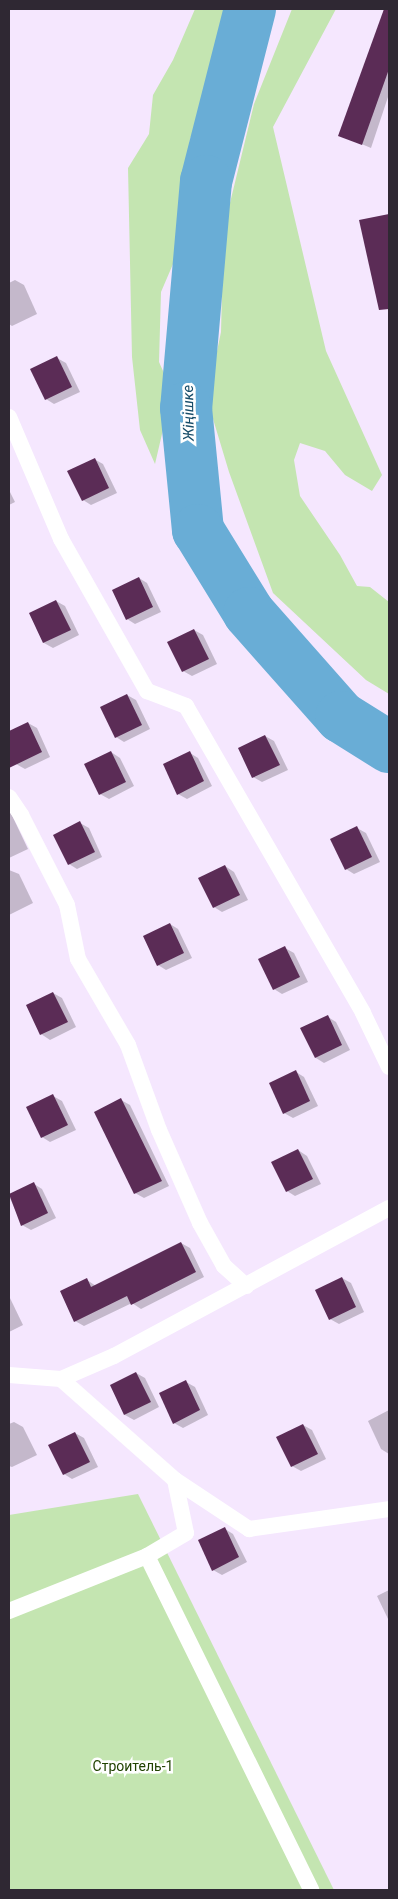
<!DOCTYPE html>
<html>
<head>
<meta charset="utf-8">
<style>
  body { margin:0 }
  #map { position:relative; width:398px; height:1899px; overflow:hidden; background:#f5e7fe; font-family:Roboto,sans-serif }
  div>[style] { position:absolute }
  .green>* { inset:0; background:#c4e5b1 }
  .shadow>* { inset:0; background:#0003 }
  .river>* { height:52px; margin:-26px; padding:0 26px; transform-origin:26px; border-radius:26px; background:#69add6 }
  .building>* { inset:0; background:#5b2c56 }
  .service>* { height:16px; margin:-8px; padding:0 8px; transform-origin:8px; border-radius:8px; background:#fff }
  span { translate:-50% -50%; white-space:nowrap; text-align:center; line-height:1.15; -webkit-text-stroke:5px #fff; paint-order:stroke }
  .park-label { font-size:14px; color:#204201 }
  .water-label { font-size:15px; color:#184d69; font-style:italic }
  .frame { position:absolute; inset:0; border:10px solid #2f2833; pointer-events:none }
</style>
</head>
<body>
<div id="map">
  <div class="green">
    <i style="clip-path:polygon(195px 9px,230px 9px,207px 101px,190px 139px,176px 257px,161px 292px,159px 362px,172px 391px,155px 464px,140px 430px,132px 357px,128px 168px,149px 134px,153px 95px,173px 60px)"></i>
    <i style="clip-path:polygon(292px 9px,336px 9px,273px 127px,326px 351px,382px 475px,372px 491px,345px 475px,325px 451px,300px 443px,294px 460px,300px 496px,340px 555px,357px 586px,370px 587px,389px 602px,389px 694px,366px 680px,273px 593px,229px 472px,207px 399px,221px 332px,223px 252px,229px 207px,254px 104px)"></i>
    <i style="clip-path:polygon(138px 1494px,334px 1890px,9px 1890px,9px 1515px)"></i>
  </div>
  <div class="shadow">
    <i style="clip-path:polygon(388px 9px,389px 94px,371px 148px,340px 135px)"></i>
    <i style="clip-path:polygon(389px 215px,389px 299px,388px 300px,361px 221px)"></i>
    <i style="clip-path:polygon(15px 280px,24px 285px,37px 314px,12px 326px,9px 324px,9px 283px)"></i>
    <i style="clip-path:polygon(57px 358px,66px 363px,80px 392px,54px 404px,46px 399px)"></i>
    <i style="clip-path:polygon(94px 459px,103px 464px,117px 493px,91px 505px,83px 500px)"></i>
    <i style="clip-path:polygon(9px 490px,15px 502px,9px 505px)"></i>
    <i style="clip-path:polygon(139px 578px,147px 583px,161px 612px,135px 624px,127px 619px)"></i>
    <i style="clip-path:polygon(56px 601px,65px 606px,79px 635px,53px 648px,44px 643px,30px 614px)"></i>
    <i style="clip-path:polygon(194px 630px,203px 635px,217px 664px,192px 676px,183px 671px)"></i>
    <i style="clip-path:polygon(127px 695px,136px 700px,150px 729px,124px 742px,116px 737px)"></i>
    <i style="clip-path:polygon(28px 723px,37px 728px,50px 757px,25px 769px,16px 764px,9px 748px,9px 732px)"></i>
    <i style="clip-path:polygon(265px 736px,274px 741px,288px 770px,262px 782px,253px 777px)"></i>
    <i style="clip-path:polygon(111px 752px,120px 758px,134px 786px,109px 799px,100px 794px)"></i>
    <i style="clip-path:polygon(190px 753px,198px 758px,212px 786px,187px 799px,178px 794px)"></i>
    <i style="clip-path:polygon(9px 809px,28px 849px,9px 858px)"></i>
    <i style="clip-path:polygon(80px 823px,89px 828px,102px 857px,77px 869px,69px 864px)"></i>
    <i style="clip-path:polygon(357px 828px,366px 833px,380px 862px,354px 874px,346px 869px)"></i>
    <i style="clip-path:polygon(225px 866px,234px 872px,248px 900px,222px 912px,214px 907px)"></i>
    <i style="clip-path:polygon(9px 870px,19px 874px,33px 903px,9px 915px)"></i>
    <i style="clip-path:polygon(170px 924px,178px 929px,192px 958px,166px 970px,158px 965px)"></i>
    <i style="clip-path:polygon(285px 948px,294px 953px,308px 982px,282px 994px,274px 989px)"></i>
    <i style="clip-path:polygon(53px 993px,62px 998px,76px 1027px,50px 1040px,41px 1034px,27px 1006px)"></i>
    <i style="clip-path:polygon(328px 1017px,336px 1022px,350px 1050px,324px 1063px,316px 1058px)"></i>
    <i style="clip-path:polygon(296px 1072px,304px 1077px,318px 1106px,293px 1118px,284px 1113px)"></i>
    <i style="clip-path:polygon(53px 1096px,62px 1101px,76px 1130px,50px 1142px,42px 1137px)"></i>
    <i style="clip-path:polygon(121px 1100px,130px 1105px,169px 1186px,144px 1198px,135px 1193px)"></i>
    <i style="clip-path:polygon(298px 1150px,307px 1156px,321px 1184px,295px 1196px,287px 1191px)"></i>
    <i style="clip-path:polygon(34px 1184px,42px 1189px,56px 1218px,31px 1230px,22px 1225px,9px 1196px)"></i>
    <i style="clip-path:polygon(181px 1243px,190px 1248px,204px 1277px,141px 1309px,132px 1303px,84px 1326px,75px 1321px,87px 1280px,96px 1286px)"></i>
    <i style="clip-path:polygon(342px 1278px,351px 1283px,364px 1312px,339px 1324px,330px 1319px)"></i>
    <i style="clip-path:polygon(9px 1296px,23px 1325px,9px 1332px)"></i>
    <i style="clip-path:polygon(136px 1373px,145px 1378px,159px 1407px,134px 1420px,125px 1415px)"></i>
    <i style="clip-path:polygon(186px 1382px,195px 1387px,208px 1415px,183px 1428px,174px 1423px)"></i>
    <i style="clip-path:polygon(389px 1410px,389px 1454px,381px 1449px,368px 1421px)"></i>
    <i style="clip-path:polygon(14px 1422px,23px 1427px,37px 1455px,12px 1467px,9px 1466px,9px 1424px)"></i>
    <i style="clip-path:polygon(303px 1425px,312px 1430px,326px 1459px,301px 1471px,292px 1466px)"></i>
    <i style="clip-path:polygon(75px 1433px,84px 1438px,98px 1467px,72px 1479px,64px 1474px)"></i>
    <i style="clip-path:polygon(225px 1529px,233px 1534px,247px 1562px,222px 1575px,213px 1570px)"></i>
    <i style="clip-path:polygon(389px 1590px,389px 1621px,377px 1596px)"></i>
  </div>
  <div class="river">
    <i style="left:250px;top:9px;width:178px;rotate:104.3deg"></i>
    <i style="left:206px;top:181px;width:228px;rotate:95deg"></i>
    <i style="left:186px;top:408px;width:123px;rotate:84.4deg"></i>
    <i style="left:198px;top:530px;width:97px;rotate:58.4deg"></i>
    <i style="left:249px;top:613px;width:139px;rotate:48.5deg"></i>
    <i style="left:341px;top:717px;width:57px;rotate:32deg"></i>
  </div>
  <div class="building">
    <i style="clip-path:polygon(384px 9px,389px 9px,389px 69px,362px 145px,338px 136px)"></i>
    <i style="clip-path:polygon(389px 214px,389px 309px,379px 310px,359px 220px)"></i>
    <i style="clip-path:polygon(57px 356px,72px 387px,45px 400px,30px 369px)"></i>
    <i style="clip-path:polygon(95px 458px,109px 488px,82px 501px,67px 471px)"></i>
    <i style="clip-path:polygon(139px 577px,153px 607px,126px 620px,112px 590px)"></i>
    <i style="clip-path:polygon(56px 600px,71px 630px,43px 643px,29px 613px)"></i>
    <i style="clip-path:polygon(194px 629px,209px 659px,182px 672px,167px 642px)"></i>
    <i style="clip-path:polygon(127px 694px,142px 725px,115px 738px,100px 707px)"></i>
    <i style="clip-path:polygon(28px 722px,42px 752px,9px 768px,9px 731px)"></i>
    <i style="clip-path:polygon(265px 735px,280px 765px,252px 778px,238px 748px)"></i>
    <i style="clip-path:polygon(111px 751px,126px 782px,99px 795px,84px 764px)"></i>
    <i style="clip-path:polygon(190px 751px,204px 781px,177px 795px,163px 764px)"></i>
    <i style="clip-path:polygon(80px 821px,95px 852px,68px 865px,53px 835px)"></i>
    <i style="clip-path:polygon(357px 826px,372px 857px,345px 870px,330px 839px)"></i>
    <i style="clip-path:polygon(225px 865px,240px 895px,213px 908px,198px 878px)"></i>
    <i style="clip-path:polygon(170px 923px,184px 953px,157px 966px,143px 936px)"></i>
    <i style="clip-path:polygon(285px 946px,300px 977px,273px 990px,258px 959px)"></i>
    <i style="clip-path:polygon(53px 992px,68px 1022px,40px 1035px,26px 1005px)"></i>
    <i style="clip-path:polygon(328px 1015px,342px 1045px,315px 1058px,300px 1028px)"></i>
    <i style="clip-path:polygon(296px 1070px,310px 1101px,283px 1114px,269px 1083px)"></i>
    <i style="clip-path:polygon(53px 1094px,68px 1125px,41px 1138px,26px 1107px)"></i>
    <i style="clip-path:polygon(121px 1098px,162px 1181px,134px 1194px,94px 1112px)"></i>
    <i style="clip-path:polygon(298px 1149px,313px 1179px,286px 1192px,271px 1162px)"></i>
    <i style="clip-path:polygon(34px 1182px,48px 1213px,21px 1226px,9px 1194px)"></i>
    <i style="clip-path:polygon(181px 1242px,196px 1272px,131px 1305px,127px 1296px,74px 1322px,60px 1291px,87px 1278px,91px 1287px)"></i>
    <i style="clip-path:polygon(342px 1277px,356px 1307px,329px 1320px,315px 1290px)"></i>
    <i style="clip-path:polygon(136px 1372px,151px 1402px,124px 1415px,110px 1385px)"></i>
    <i style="clip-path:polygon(186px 1380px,200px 1410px,173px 1424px,159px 1393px)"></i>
    <i style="clip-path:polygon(303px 1424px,318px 1454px,291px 1467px,276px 1437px)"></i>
    <i style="clip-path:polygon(75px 1432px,90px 1462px,63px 1475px,48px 1445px)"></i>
    <i style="clip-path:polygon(225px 1527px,239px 1557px,212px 1571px,198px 1540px)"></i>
  </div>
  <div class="service">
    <i style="left:9px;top:417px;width:133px;rotate:66.9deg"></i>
    <i style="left:61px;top:539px;width:175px;rotate:60.5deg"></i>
    <i style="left:147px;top:691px;width:42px;rotate:21deg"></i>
    <i style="left:186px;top:706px;width:354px;rotate:60deg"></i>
    <i style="left:363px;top:1013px;width:60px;rotate:64.3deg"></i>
    <i style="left:9px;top:797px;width:22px;rotate:56deg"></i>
    <i style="left:21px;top:815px;width:101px;rotate:62.9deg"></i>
    <i style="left:67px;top:905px;width:55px;rotate:78.5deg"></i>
    <i style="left:78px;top:959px;width:99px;rotate:59.8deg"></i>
    <i style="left:128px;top:1045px;width:90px;rotate:70deg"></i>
    <i style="left:159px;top:1130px;width:102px;rotate:66.2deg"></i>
    <i style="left:200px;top:1223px;width:49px;rotate:60.8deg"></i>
    <i style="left:224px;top:1266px;width:30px;rotate:42deg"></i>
    <i style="left:9px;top:1375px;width:52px;rotate:4.4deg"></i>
    <i style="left:61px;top:1379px;width:152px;rotate:41.5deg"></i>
    <i style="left:175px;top:1480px;width:54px;rotate:78.3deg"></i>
    <i style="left:186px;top:1533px;width:45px;rotate:149.5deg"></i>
    <i style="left:147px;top:1556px;width:372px;rotate:63.8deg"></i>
    <i style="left:61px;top:1379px;width:58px;rotate:-23.5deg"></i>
    <i style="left:114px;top:1356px;width:312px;rotate:-28.3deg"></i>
    <i style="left:175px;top:1480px;width:89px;rotate:33.5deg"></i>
    <i style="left:249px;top:1529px;width:141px;rotate:-8.1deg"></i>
    <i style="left:9px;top:1611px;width:149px;rotate:-21.7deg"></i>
  </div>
  <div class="park-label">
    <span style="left:133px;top:1766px">Строитель-1</span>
  </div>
  <div class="water-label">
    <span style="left:189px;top:413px;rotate:-91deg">Жіңішке</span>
  </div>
  <div class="frame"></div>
</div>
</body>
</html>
